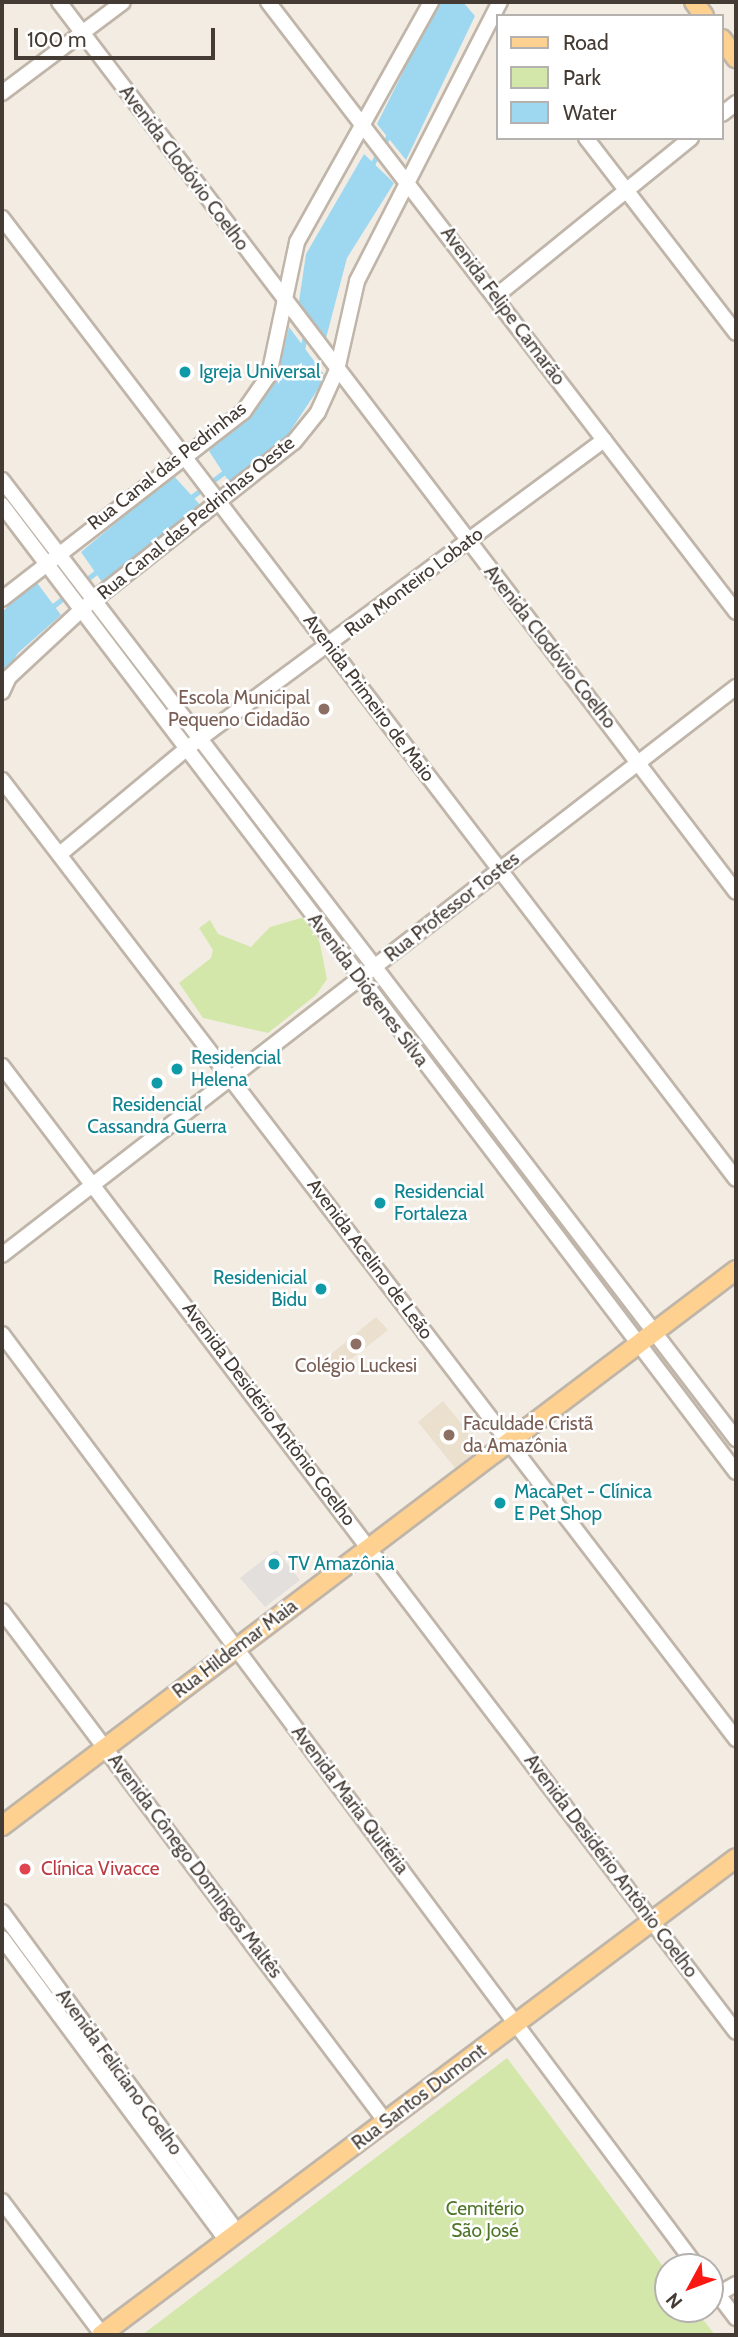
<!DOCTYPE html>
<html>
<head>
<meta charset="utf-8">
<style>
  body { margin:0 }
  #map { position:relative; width:738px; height:2337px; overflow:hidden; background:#f2ece3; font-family:Cabin,sans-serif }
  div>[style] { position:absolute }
  .education>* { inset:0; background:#ebdfcd }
  .green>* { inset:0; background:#d3e7ab }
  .parking>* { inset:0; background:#e2dfdc }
  .water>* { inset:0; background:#9ed8f0 }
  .stream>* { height:4.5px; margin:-2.25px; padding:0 2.25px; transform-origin:2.25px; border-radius:2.25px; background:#9ed8f0 }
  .roads { filter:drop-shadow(2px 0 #c0b5a9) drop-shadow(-2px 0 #c0b5a9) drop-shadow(0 2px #c0b5a9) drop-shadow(0 -2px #c0b5a9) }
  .minor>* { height:14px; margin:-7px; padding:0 7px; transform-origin:7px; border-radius:7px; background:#fff }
  .major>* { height:18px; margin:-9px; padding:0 9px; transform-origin:9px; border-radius:9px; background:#fed190 }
  .dots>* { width:19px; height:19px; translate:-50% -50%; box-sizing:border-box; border:4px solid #fff; border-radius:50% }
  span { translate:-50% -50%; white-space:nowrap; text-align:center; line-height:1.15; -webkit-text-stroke:5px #fff; paint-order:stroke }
  .street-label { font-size:19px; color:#443b34 }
  .culture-label { font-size:19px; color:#0d838f }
  .left { translate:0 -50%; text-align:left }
  .right { translate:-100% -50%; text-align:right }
  .education-label { font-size:19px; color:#785e54 }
  .health-label { font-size:19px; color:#be3a42 }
  .park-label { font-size:19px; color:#4e7527 }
  .frame { position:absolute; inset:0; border:4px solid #443b34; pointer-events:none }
  .legend { position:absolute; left:496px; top:14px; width:228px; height:126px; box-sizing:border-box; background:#fff; border:2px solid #b4b1ae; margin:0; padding:9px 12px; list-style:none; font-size:21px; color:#443b34 }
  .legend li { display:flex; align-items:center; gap:14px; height:35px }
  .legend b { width:35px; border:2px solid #b4b1ae }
  .north { position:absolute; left:654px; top:2253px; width:70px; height:70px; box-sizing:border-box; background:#fff; border:2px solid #b4b1ae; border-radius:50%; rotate:229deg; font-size:19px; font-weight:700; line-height:28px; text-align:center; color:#443b34 }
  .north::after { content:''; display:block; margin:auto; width:24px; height:32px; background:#fa1812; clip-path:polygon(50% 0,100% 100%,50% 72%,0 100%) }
  .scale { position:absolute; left:14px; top:28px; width:201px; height:32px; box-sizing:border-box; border:4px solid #443b34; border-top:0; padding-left:9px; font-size:21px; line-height:24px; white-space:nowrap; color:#443b34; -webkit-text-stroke:5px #fff; paint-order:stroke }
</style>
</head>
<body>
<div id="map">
  <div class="education">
    <i style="clip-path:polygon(376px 1317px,388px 1330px,336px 1371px,325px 1359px)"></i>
    <i style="clip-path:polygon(443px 1401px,481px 1448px,455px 1468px,418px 1422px)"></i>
  </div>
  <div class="green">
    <i style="clip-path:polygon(301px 918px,310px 920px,320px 944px,327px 979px,316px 995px,268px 1033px,203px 1018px,179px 983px,211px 958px,213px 950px,199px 928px,210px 920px,218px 934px,251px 947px,270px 927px)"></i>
    <i style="clip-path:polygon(507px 2058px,668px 2273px,668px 2309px,695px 2309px,715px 2335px,142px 2335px)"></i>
  </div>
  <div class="parking">
    <i style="clip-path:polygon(276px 1550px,300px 1580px,265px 1607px,240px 1578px)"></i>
  </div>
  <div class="water">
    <i style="clip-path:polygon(438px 2px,463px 2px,475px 16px,406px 160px,377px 124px)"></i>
    <i style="clip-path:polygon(364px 154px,394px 183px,347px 258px,325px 342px,298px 308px,306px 254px)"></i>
    <i style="clip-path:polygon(289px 327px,326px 377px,287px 436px,231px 485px,209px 451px,276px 382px)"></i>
    <i style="clip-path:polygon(173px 475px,202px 507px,104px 585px,81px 552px)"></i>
    <i style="clip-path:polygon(35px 580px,61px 615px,18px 653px,2px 679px,2px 612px)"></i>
  </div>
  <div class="stream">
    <i style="left:370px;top:168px;width:40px;rotate:-60.3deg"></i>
    <i style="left:302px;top:350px;width:19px;rotate:-78deg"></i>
    <i style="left:189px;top:499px;width:48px;rotate:-37.3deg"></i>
    <i style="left:52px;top:607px;width:61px;rotate:-38.4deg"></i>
  </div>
  <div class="roads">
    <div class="minor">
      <i style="left:59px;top:2px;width:1118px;rotate:52.74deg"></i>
      <i style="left:268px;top:2px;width:769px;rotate:52.5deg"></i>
      <i style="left:2px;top:93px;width:151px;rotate:-36.9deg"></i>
      <i style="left:722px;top:114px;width:18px;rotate:-38deg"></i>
      <i style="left:586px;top:138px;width:246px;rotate:52.4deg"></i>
      <i style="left:2px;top:218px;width:1209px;rotate:52.63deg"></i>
      <i style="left:496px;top:296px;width:251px;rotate:-39deg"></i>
      <i style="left:2px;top:480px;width:1208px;rotate:52.57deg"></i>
      <i style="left:2px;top:505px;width:1214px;rotate:52.8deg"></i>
      <i style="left:2px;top:599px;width:306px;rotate:-37.8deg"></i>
      <i style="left:244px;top:411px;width:44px;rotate:-55.2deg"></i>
      <i style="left:269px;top:375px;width:136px;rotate:-78.1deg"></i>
      <i style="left:297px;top:242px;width:275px;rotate:-60.8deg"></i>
      <i style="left:2px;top:692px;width:17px;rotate:-65deg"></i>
      <i style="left:9px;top:677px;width:98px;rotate:-42.9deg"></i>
      <i style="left:81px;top:610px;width:271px;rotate:-38.3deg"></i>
      <i style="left:294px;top:442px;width:38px;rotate:-51deg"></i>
      <i style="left:318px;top:412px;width:46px;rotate:-65.7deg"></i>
      <i style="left:337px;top:370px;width:91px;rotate:-77.3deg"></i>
      <i style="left:357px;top:281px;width:314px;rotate:-62.9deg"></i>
      <i style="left:2px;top:780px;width:1208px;rotate:52.57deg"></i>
      <i style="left:60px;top:854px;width:164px;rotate:-39.8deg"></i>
      <i style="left:186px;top:749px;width:520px;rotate:-36.47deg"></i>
      <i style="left:2px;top:1066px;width:1213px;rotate:52.77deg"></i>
      <i style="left:2px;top:1255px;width:928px;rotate:-37.73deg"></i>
      <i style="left:2px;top:1334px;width:1163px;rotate:53.32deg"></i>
      <i style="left:2px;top:1611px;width:639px;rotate:53.08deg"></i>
      <i style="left:2px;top:1912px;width:397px;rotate:53.7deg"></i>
      <i style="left:2px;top:1938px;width:376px;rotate:53.4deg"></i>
      <i style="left:2px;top:2201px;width:166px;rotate:53.1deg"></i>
      <i style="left:710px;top:2284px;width:43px;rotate:52.6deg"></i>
      <i style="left:718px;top:2294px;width:21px;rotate:-29deg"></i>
    </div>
    <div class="major">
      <i style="left:694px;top:2px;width:17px;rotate:54deg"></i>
      <i style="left:722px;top:39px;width:24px;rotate:54deg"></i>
      <i style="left:2px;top:1826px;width:921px;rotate:-37.14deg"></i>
      <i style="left:101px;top:2335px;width:794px;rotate:-36.91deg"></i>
    </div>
  </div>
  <div class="dots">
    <i style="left:185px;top:372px;background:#0f9aa8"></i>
    <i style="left:324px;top:709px;background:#8d6e63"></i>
    <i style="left:177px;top:1069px;background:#0f9aa8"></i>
    <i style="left:157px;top:1083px;background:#0f9aa8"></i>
    <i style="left:380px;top:1203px;background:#0f9aa8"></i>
    <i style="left:321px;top:1289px;background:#0f9aa8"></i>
    <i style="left:356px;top:1344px;background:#8d6e63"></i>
    <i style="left:449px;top:1435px;background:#8d6e63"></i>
    <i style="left:500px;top:1503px;background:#0f9aa8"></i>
    <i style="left:274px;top:1564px;background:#0f9aa8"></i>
    <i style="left:25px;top:1869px;background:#e0444e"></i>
  </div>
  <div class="street-label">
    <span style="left:184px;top:168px;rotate:53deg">Avenida Clodóvio Coelho</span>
    <span style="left:503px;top:306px;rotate:53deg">Avenida Felipe Camarão</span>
    <span style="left:167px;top:466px;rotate:-38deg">Rua Canal das Pedrinhas</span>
    <span style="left:196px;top:518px;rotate:-39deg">Rua Canal das Pedrinhas Oeste</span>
    <span style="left:414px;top:582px;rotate:-37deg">Rua Monteiro Lobato</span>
    <span style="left:550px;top:647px;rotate:52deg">Avenida Clodóvio Coelho</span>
    <span style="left:369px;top:698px;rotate:53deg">Avenida Primeiro de Maio</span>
    <span style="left:452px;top:907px;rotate:-38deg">Rua Professor Tostes</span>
    <span style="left:368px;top:990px;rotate:53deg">Avenida Diógenes Silva</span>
    <span style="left:370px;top:1259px;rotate:53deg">Avenida Acelino de Leão</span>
    <span style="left:269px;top:1414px;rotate:53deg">Avenida Desidério Antônio Coelho</span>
    <span style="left:235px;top:1649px;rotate:-37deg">Rua Hildemar Maia</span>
    <span style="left:350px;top:1800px;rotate:53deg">Avenida Maria Quitéria</span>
    <span style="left:195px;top:1866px;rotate:53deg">Avenida Cônego Domingos Maltês</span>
    <span style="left:611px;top:1866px;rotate:53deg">Avenida Desidério Antônio Coelho</span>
    <span style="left:119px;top:2072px;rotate:54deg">Avenida Feliciano Coelho</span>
    <span style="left:419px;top:2097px;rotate:-37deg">Rua Santos Dumont</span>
  </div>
  <div class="culture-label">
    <span class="left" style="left:199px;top:372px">Igreja Universal</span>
    <span class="left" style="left:191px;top:1069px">Residencial<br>Helena</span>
    <span style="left:157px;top:1116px">Residencial<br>Cassandra Guerra</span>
    <span class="left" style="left:394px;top:1203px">Residencial<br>Fortaleza</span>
    <span class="right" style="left:307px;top:1289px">Residenicial<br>Bidu</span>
    <span class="left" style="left:514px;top:1503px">MacaPet - Clínica<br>E Pet Shop</span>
    <span class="left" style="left:288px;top:1564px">TV Amazônia</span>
  </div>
  <div class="education-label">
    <span class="right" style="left:310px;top:709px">Escola Municipal<br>Pequeno Cidadão</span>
    <span style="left:356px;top:1366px">Colégio Luckesi</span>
    <span class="left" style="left:463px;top:1435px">Faculdade Cristã<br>da Amazônia</span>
  </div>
  <div class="health-label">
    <span class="left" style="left:41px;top:1869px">Clínica Vivacce</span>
  </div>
  <div class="park-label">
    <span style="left:485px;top:2220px">Cemitério<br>São José</span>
  </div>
  <div class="frame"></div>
  <ul class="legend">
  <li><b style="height:9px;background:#fed190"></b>Road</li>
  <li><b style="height:19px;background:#d3e7ab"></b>Park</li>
  <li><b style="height:19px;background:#9ed8f0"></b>Water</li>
  </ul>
  <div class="north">N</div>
  <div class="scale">100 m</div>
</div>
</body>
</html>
